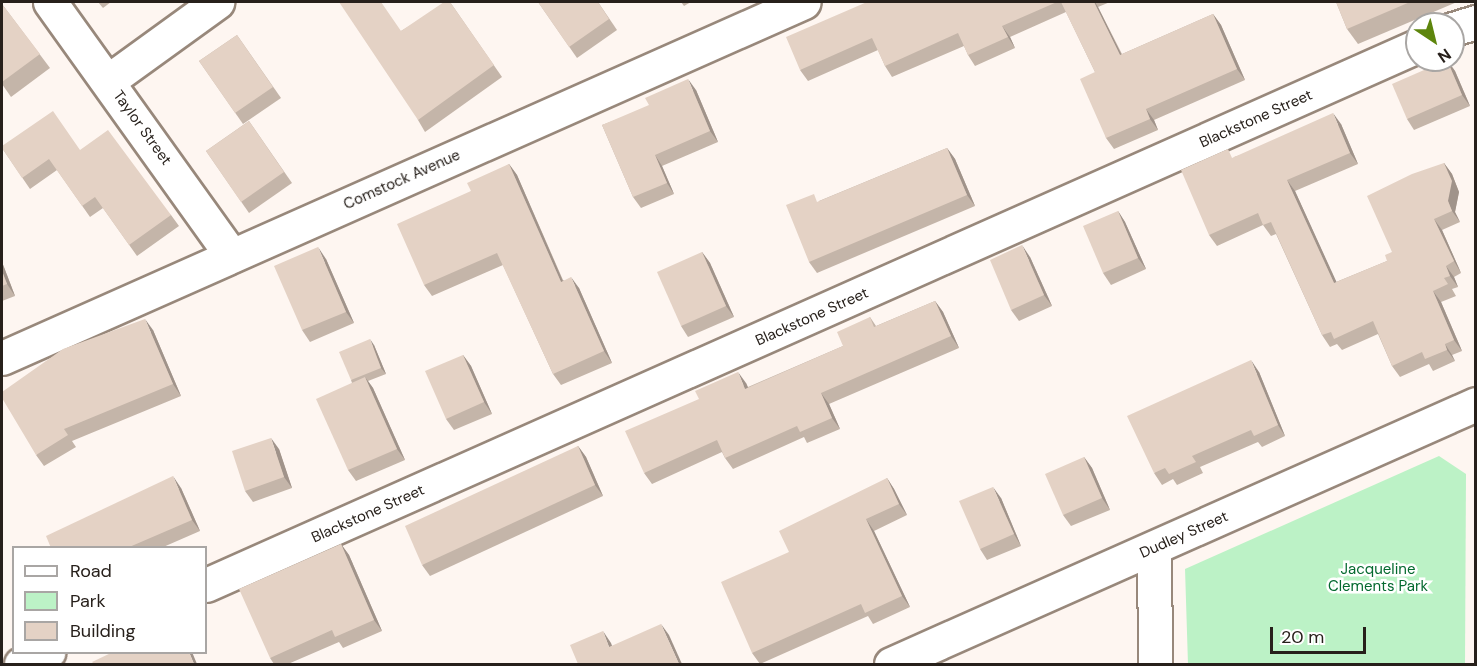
<!DOCTYPE html>
<html>
<head>
<meta charset="utf-8">
<style>
  body { margin:0 }
  #map { position:relative; width:1477px; height:666px; overflow:hidden; background:#fef6f1; font-family:"DM Sans",sans-serif }
  div>[style] { position:absolute }
  .green>* { inset:0; background:#bcf2c6 }
  .roads { filter:drop-shadow(2px 0 #98887b) drop-shadow(-2px 0 #98887b) drop-shadow(0 2px #98887b) drop-shadow(0 -2px #98887b) }
  .minor>* { height:33px; margin:-16.5px; padding:0 16.5px; transform-origin:16.5px; border-radius:16.5px; background:#fff }
  .tertiary>* { height:33px; margin:-16.5px; padding:0 16.5px; transform-origin:16.5px; border-radius:16.5px; background:#fff }
  .wall>* { inset:0; background:#c4b5a9 }
  .shaded-wall>* { inset:0; background:#a0938a }
  .building>* { inset:0; background:#e4d2c5 }
  span { translate:-50% -50%; white-space:nowrap; text-align:center; line-height:1.15; -webkit-text-stroke:5px #fff; paint-order:stroke }
  .street-label { font-size:15px; color:#27201b }
  .park-label { font-size:15px; color:#04692f }
  .frame { position:absolute; inset:0; border:3px solid #27201b; pointer-events:none }
  .legend { position:absolute; left:12px; top:546px; width:195px; height:108px; box-sizing:border-box; background:#fff; border:2px solid #a9a6a4; margin:0; padding:8px 10px; list-style:none; font-size:18px; color:#27201b }
  .legend li { display:flex; align-items:center; gap:12px; height:30px }
  .legend b { width:30px; border:2px solid #a9a6a4 }
  .north { position:absolute; left:1405px; top:12px; width:60px; height:60px; box-sizing:border-box; background:#fff; border:2px solid #a9a6a4; border-radius:50%; rotate:145deg; font-size:16px; font-weight:700; line-height:24px; text-align:center; color:#27201b }
  .north::after { content:''; display:block; margin:auto; width:21px; height:27px; background:#5d850d; clip-path:polygon(50% 0,100% 100%,50% 72%,0 100%) }
  .scale { position:absolute; left:1270px; top:627px; width:96px; height:27px; box-sizing:border-box; border:3px solid #27201b; border-top:0; padding-left:8px; font-size:18px; line-height:21px; white-space:nowrap; color:#27201b; -webkit-text-stroke:4px #fff; paint-order:stroke }
</style>
</head>
<body>
<div id="map">
  <div class="green">
    <i style="clip-path:polygon(1439px 456px,1466px 474px,1465px 664px,1188px 664px,1185px 569px)"></i>
  </div>
  <div class="roads">
    <div class="minor">
      <i style="left:50px;top:2px;width:312px;rotate:54.4deg"></i>
      <i style="left:108px;top:81px;width:135px;rotate:-35.9deg"></i>
      <i style="left:2px;top:358px;width:877px;rotate:-23.94deg"></i>
      <i style="left:1154px;top:548px;width:116px;rotate:89.5deg"></i>
    </div>
    <div class="tertiary">
      <i style="left:1453px;top:29px;width:24px;rotate:-17deg"></i>
      <i style="left:206px;top:585px;width:1326px;rotate:-23.99deg"></i>
      <i style="left:21px;top:664px;width:30px;rotate:-24deg"></i>
      <i style="left:891px;top:664px;width:640px;rotate:-23.96deg"></i>
    </div>
  </div>
  <div class="wall">
    <i style="clip-path:polygon(98px 2px,111px 2px,103px 8px)"></i>
    <i style="clip-path:polygon(450px 2px,502px 77px,425px 132px,418px 120px,401px 31px)"></i>
    <i style="clip-path:polygon(538px 2px,598px 2px,617px 30px,577px 58px)"></i>
    <i style="clip-path:polygon(681px 2px,691px 2px,684px 6px)"></i>
    <i style="clip-path:polygon(867px 2px,1110px 2px,1098px 7px,1122px 54px,1213px 14px,1221px 25px,1245px 80px,1154px 120px,1158px 130px,1114px 149px,1106px 138px,1095px 72px,1066px 12px,1010px 37px,1015px 48px,975px 66px,968px 55px,964px 46px,892px 77px,885px 66px,878px 50px,808px 81px,800px 70px)"></i>
    <i style="clip-path:polygon(1336px 2px,1457px 2px,1358px 44px,1347px 29px)"></i>
    <i style="clip-path:polygon(2px 4px,50px 68px,11px 97px,2px 84px)"></i>
    <i style="clip-path:polygon(237px 35px,281px 98px,243px 124px,199px 61px)"></i>
    <i style="clip-path:polygon(1447px 60px,1455px 71px,1470px 106px,1414px 130px,1407px 119px)"></i>
    <i style="clip-path:polygon(696px 90px,718px 142px,662px 166px,674px 194px,641px 208px,633px 197px,602px 125px)"></i>
    <i style="clip-path:polygon(249px 121px,292px 183px,249px 213px,206px 151px)"></i>
    <i style="clip-path:polygon(1341px 124px,1358px 164px,1295px 191px,1336px 282px,1387px 261px,1444px 163px,1452px 174px,1459px 192px,1455px 212px,1460px 222px,1442px 230px,1461px 273px,1454px 277px,1458px 287px,1452px 289px,1456px 296px,1441px 302px,1462px 351px,1452px 355px,1455px 361px,1433px 371px,1429px 364px,1400px 377px,1392px 366px,1378px 334px,1342px 350px,1337px 344px,1330px 347px,1322px 335px,1276px 234px,1271px 236px,1263px 225px,1217px 246px,1209px 235px,1234px 157px)"></i>
    <i style="clip-path:polygon(2px 148px,80px 150px,171px 215px,179px 226px,137px 256px,103px 208px,90px 217px,57px 170px,30px 189px)"></i>
    <i style="clip-path:polygon(947px 148px,955px 159px,975px 206px,817px 273px,809px 262px,819px 201px)"></i>
    <i style="clip-path:polygon(509px 164px,517px 175px,563px 280px,579px 288px,612px 363px,561px 385px,553px 374px,503px 265px,432px 296px,424px 285px,471px 191px)"></i>
    <i style="clip-path:polygon(1118px 211px,1125px 222px,1146px 269px,1111px 285px,1103px 273px)"></i>
    <i style="clip-path:polygon(702px 252px,710px 263px,734px 317px,688px 337px,681px 326px)"></i>
    <i style="clip-path:polygon(1030px 257px,1052px 306px,1019px 321px,1011px 310px)"></i>
    <i style="clip-path:polygon(326px 259px,354px 323px,310px 342px,302px 330px)"></i>
    <i style="clip-path:polygon(2px 262px,15px 296px,2px 301px)"></i>
    <i style="clip-path:polygon(935px 301px,943px 312px,959px 348px,829px 404px,840px 429px,807px 443px,804px 437px,733px 469px,725px 458px,722px 452px,652px 484px,644px 473px,746px 383px,748px 387px,843px 346px,870px 317px,876px 326px)"></i>
    <i style="clip-path:polygon(153px 330px,181px 396px,72px 441px,76px 447px,44px 466px,36px 455px)"></i>
    <i style="clip-path:polygon(374px 345px,386px 374px,368px 381px,373px 388px,405px 460px,356px 481px,348px 470px,352px 383px,351px 380px)"></i>
    <i style="clip-path:polygon(463px 355px,471px 366px,492px 414px,454px 430px,446px 419px)"></i>
    <i style="clip-path:polygon(1259px 372px,1285px 436px,1262px 447px,1258px 442px,1200px 467px,1203px 473px,1177px 485px,1173px 479px,1162px 485px,1154px 473px)"></i>
    <i style="clip-path:polygon(578px 446px,586px 457px,603px 496px,430px 576px,422px 565px)"></i>
    <i style="clip-path:polygon(279px 449px,292px 488px,253px 502px,245px 491px)"></i>
    <i style="clip-path:polygon(1084px 457px,1092px 468px,1110px 510px,1071px 526px,1063px 515px)"></i>
    <i style="clip-path:polygon(887px 478px,894px 489px,907px 515px,874px 531px,910px 607px,873px 624px,868px 616px,760px 664px,752px 653px,789px 552px)"></i>
    <i style="clip-path:polygon(181px 488px,200px 531px,161px 548px,51px 548px)"></i>
    <i style="clip-path:polygon(1001px 498px,1021px 546px,987px 560px,980px 549px)"></i>
    <i style="clip-path:polygon(341px 544px,349px 555px,382px 631px,343px 648px,339px 642px,288px 664px,274px 664px,270px 658px)"></i>
  </div>
  <div class="shaded-wall">
    <i style="clip-path:polygon(1094px 2px,1095px 2px,1098px 7px,1127px 66px,1120px 55px)"></i>
    <i style="clip-path:polygon(1213px 14px,1221px 25px,1245px 80px,1237px 69px)"></i>
    <i style="clip-path:polygon(1002px 26px,1010px 37px,1015px 48px,1008px 37px)"></i>
    <i style="clip-path:polygon(1447px 60px,1455px 71px,1470px 106px,1462px 95px)"></i>
    <i style="clip-path:polygon(688px 79px,696px 90px,718px 142px,710px 131px)"></i>
    <i style="clip-path:polygon(1146px 109px,1154px 120px,1158px 130px,1150px 119px)"></i>
    <i style="clip-path:polygon(1333px 113px,1341px 124px,1358px 164px,1350px 153px)"></i>
    <i style="clip-path:polygon(947px 148px,955px 159px,975px 206px,967px 195px)"></i>
    <i style="clip-path:polygon(655px 155px,662px 166px,674px 194px,667px 183px)"></i>
    <i style="clip-path:polygon(1444px 163px,1452px 174px,1459px 192px,1455px 212px,1460px 222px,1452px 211px,1448px 201px)"></i>
    <i style="clip-path:polygon(509px 164px,517px 175px,568px 293px,561px 282px)"></i>
    <i style="clip-path:polygon(1287px 180px,1295px 191px,1342px 294px,1334px 283px)"></i>
    <i style="clip-path:polygon(1118px 211px,1125px 222px,1146px 269px,1138px 258px)"></i>
    <i style="clip-path:polygon(1434px 219px,1442px 230px,1461px 273px,1454px 261px)"></i>
    <i style="clip-path:polygon(1022px 245px,1030px 257px,1052px 306px,1044px 295px)"></i>
    <i style="clip-path:polygon(318px 247px,326px 259px,354px 323px,346px 312px)"></i>
    <i style="clip-path:polygon(702px 252px,710px 263px,734px 317px,726px 306px)"></i>
    <i style="clip-path:polygon(2px 262px,15px 296px,7px 284px,2px 271px)"></i>
    <i style="clip-path:polygon(1446px 266px,1454px 277px,1458px 287px,1450px 276px)"></i>
    <i style="clip-path:polygon(571px 277px,579px 288px,612px 363px,604px 351px)"></i>
    <i style="clip-path:polygon(1433px 291px,1441px 302px,1462px 351px,1454px 340px)"></i>
    <i style="clip-path:polygon(935px 301px,943px 312px,959px 348px,951px 336px)"></i>
    <i style="clip-path:polygon(145px 319px,153px 330px,181px 396px,173px 384px)"></i>
    <i style="clip-path:polygon(370px 339px,374px 345px,386px 374px,381px 368px)"></i>
    <i style="clip-path:polygon(1445px 344px,1452px 355px,1455px 361px,1447px 350px)"></i>
    <i style="clip-path:polygon(463px 355px,471px 366px,492px 414px,484px 402px)"></i>
    <i style="clip-path:polygon(1251px 360px,1259px 372px,1285px 436px,1278px 425px)"></i>
    <i style="clip-path:polygon(738px 372px,746px 383px,753px 400px,745px 389px)"></i>
    <i style="clip-path:polygon(365px 377px,373px 388px,405px 460px,397px 449px)"></i>
    <i style="clip-path:polygon(821px 393px,829px 404px,840px 429px,832px 418px)"></i>
    <i style="clip-path:polygon(271px 438px,279px 449px,292px 488px,284px 477px)"></i>
    <i style="clip-path:polygon(578px 446px,586px 457px,603px 496px,595px 485px)"></i>
    <i style="clip-path:polygon(1084px 457px,1092px 468px,1110px 510px,1102px 498px)"></i>
    <i style="clip-path:polygon(173px 476px,181px 488px,200px 531px,192px 520px)"></i>
    <i style="clip-path:polygon(887px 478px,894px 489px,907px 515px,899px 504px)"></i>
    <i style="clip-path:polygon(993px 487px,1001px 498px,1021px 546px,1014px 534px)"></i>
    <i style="clip-path:polygon(866px 519px,874px 531px,910px 607px,902px 596px)"></i>
    <i style="clip-path:polygon(341px 544px,349px 555px,382px 631px,374px 620px)"></i>
    <i style="clip-path:polygon(661px 624px,669px 635px,682px 664px,679px 664px)"></i>
    <i style="clip-path:polygon(603px 631px,611px 643px,617px 659px,609px 647px)"></i>
    <i style="clip-path:polygon(189px 652px,192px 652px,197px 664px,194px 664px)"></i>
  </div>
  <div class="building">
    <i style="clip-path:polygon(339px 2px,381px 2px,401px 31px,444px 2px,450px 2px,494px 65px,418px 120px)"></i>
    <i style="clip-path:polygon(538px 2px,598px 2px,609px 19px,569px 47px)"></i>
    <i style="clip-path:polygon(867px 2px,908px 2px,909px 3px,912px 2px,1057px 2px,1002px 26px,1008px 37px,968px 55px,958px 33px,885px 66px,872px 38px,800px 70px,786px 37px)"></i>
    <i style="clip-path:polygon(1061px 2px,1094px 2px,1120px 55px,1213px 14px,1237px 69px,1146px 109px,1150px 119px,1106px 138px,1080px 79px,1095px 72px)"></i>
    <i style="clip-path:polygon(1336px 2px,1410px 2px,1347px 29px)"></i>
    <i style="clip-path:polygon(2px 4px,40px 54px,2px 82px)"></i>
    <i style="clip-path:polygon(237px 35px,273px 87px,235px 113px,199px 61px)"></i>
    <i style="clip-path:polygon(1447px 60px,1462px 95px,1407px 119px,1392px 84px)"></i>
    <i style="clip-path:polygon(688px 79px,710px 131px,655px 155px,667px 183px,633px 197px,602px 125px,649px 105px,645px 98px)"></i>
    <i style="clip-path:polygon(53px 111px,80px 150px,108px 130px,171px 215px,129px 245px,95px 197px,82px 206px,49px 159px,22px 178px,2px 148px,2px 146px)"></i>
    <i style="clip-path:polygon(1333px 113px,1350px 153px,1287px 180px,1334px 283px,1387px 261px,1385px 255px,1392px 252px,1367px 196px,1412px 174px,1444px 163px,1452px 181px,1448px 201px,1452px 211px,1434px 219px,1454px 261px,1446px 266px,1450px 276px,1444px 278px,1448px 284px,1433px 291px,1454px 340px,1445px 344px,1447px 350px,1425px 359px,1422px 352px,1392px 366px,1373px 321px,1334px 339px,1331px 332px,1322px 335px,1271px 222px,1263px 225px,1258px 213px,1209px 235px,1181px 170px,1228px 149px,1232px 158px)"></i>
    <i style="clip-path:polygon(249px 121px,284px 172px,241px 202px,206px 151px)"></i>
    <i style="clip-path:polygon(947px 148px,967px 195px,809px 262px,786px 205px,814px 194px,817px 202px)"></i>
    <i style="clip-path:polygon(509px 164px,561px 282px,571px 277px,604px 351px,553px 374px,497px 253px,424px 285px,397px 224px,471px 191px,467px 183px)"></i>
    <i style="clip-path:polygon(1118px 211px,1138px 258px,1103px 273px,1083px 226px)"></i>
    <i style="clip-path:polygon(1022px 245px,1044px 295px,1011px 310px,990px 260px)"></i>
    <i style="clip-path:polygon(318px 247px,346px 312px,302px 330px,274px 266px)"></i>
    <i style="clip-path:polygon(702px 252px,726px 306px,681px 326px,657px 272px)"></i>
    <i style="clip-path:polygon(2px 271px,7px 284px,2px 286px)"></i>
    <i style="clip-path:polygon(935px 301px,951px 336px,821px 393px,832px 418px,800px 432px,797px 426px,725px 458px,717px 440px,644px 473px,625px 431px,699px 399px,695px 391px,738px 372px,745px 389px,843px 346px,837px 332px,870px 317px,874px 327px)"></i>
    <i style="clip-path:polygon(145px 319px,173px 384px,64px 429px,68px 435px,36px 455px,2px 398px,2px 392px,63px 349px)"></i>
    <i style="clip-path:polygon(370px 339px,381px 368px,351px 380px,339px 352px)"></i>
    <i style="clip-path:polygon(463px 355px,484px 402px,446px 419px,425px 371px)"></i>
    <i style="clip-path:polygon(1251px 360px,1278px 425px,1254px 436px,1251px 430px,1192px 456px,1196px 462px,1169px 474px,1165px 468px,1154px 473px,1127px 416px)"></i>
    <i style="clip-path:polygon(365px 377px,397px 449px,348px 470px,316px 399px)"></i>
    <i style="clip-path:polygon(271px 438px,284px 477px,245px 491px,232px 451px)"></i>
    <i style="clip-path:polygon(578px 446px,595px 485px,422px 565px,405px 526px)"></i>
    <i style="clip-path:polygon(1084px 457px,1102px 498px,1063px 515px,1045px 474px)"></i>
    <i style="clip-path:polygon(173px 476px,192px 520px,127px 548px,51px 548px,46px 536px)"></i>
    <i style="clip-path:polygon(887px 478px,899px 504px,866px 519px,902px 596px,865px 613px,861px 604px,752px 653px,721px 582px,789px 552px,779px 531px)"></i>
    <i style="clip-path:polygon(993px 487px,1014px 534px,980px 549px,959px 501px)"></i>
    <i style="clip-path:polygon(341px 544px,374px 620px,335px 637px,332px 630px,270px 658px,239px 589px)"></i>
    <i style="clip-path:polygon(661px 624px,679px 664px,578px 664px,570px 645px,603px 631px,609px 647px)"></i>
    <i style="clip-path:polygon(113px 652px,189px 652px,194px 664px,94px 664px,92px 662px)"></i>
  </div>
  <div class="street-label">
    <span style="left:1256px;top:119px;rotate:-24deg">Blackstone Street</span>
    <span style="left:142px;top:128px;rotate:54deg">Taylor Street</span>
    <span style="left:402px;top:180px;rotate:-24deg">Comstock Avenue</span>
    <span style="left:812px;top:317px;rotate:-24deg">Blackstone Street</span>
    <span style="left:368px;top:514px;rotate:-24deg">Blackstone Street</span>
    <span style="left:1184px;top:535px;rotate:-24deg">Dudley Street</span>
  </div>
  <div class="park-label">
    <span style="left:1378px;top:578px">Jacqueline<br>Clements Park</span>
  </div>
  <div class="frame"></div>
  <ul class="legend">
  <li><b style="height:8px;background:#fff"></b>Road</li>
  <li><b style="height:16px;background:#bcf2c6"></b>Park</li>
  <li><b style="height:16px;background:#e4d2c5"></b>Building</li>
  </ul>
  <div class="north">N</div>
  <div class="scale">20 m</div>
</div>
</body>
</html>
